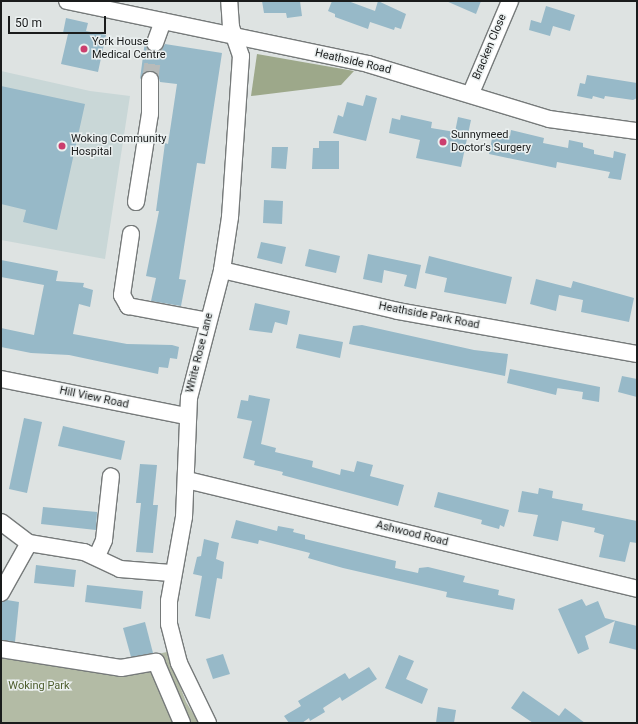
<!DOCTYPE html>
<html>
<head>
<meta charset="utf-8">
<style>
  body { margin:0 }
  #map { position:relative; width:638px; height:724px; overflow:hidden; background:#dee3e2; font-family:Roboto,sans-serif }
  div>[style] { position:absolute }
  .built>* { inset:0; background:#c9d7d7 }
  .green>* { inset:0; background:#b3bba5 }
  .forest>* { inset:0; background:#9da88a }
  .building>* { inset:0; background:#97b9c8 }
  .minor-tunnel>* { height:16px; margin-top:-8px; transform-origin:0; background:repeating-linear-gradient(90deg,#b7bbba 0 16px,transparent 0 24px) }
  .roads { filter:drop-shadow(1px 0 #767a7a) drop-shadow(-1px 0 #767a7a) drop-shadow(0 1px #767a7a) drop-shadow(0 -1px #767a7a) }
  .minor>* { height:16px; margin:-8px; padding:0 8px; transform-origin:8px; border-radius:8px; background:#fff }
  .dots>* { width:11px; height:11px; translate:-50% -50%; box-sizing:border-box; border:2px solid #ebf0f0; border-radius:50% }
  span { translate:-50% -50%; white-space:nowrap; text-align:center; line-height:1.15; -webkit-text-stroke:3px #ebf0f0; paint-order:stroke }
  .poi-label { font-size:11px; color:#1a1c1c }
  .left { translate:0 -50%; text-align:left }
  .street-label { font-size:11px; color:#1a1c1c }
  .park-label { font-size:11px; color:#4e5e2e }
  .frame { position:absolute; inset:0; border:2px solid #1a1c1c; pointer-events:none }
  .scale { position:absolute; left:8px; top:16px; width:98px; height:18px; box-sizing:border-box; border:2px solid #1a1c1c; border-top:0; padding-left:5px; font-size:12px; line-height:14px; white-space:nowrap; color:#1a1c1c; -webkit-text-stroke:3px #ebf0f0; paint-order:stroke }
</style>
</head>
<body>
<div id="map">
  <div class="built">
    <i style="clip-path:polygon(1px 71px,90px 91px,130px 96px,105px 259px,1px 240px)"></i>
  </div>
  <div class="green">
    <i style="clip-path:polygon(1px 641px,118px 662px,167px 652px,186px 702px,199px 723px,1px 723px)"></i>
  </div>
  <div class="forest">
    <i style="clip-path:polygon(257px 54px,354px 71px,341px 85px,251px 96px)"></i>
  </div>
  <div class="building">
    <i style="clip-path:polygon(262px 1px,300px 1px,302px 16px,287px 18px,286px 13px,264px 13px)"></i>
    <i style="clip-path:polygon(332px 1px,348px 1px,375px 11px,378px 1px,406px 14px,401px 29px,395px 27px,394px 30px,370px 22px,368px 29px,335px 17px,335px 14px,328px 11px)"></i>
    <i style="clip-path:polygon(446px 1px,481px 1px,476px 14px)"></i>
    <i style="clip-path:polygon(546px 6px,575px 15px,570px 31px,553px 26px,550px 36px,529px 30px,531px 20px,541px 23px)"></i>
    <i style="clip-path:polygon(66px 18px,88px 23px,86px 31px,106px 35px,98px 72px,61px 64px,68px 34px,63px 33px)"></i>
    <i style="clip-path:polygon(145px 41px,152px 52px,161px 50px,165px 44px,222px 53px,205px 164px,197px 163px,179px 279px,186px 280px,181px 306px,151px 301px,156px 278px,146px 276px,159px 211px,156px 211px,165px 143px,168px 144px,177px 84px,160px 82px,158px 75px,150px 71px,140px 79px)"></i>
    <i style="clip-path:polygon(587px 75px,637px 83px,637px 98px,633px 100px,605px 96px,604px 99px,593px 96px,592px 99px,577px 96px,580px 83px,585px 84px)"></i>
    <i style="clip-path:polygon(1px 86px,85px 104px,57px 230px,23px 222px,26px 210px,1px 204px)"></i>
    <i style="clip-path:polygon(366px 95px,377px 98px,366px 141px,333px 133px,338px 115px,343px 117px,347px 102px,363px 106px)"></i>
    <i style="clip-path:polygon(401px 115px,432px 122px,431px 128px,455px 132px,458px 117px,471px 120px,461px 167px,416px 158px,420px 140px,389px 133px,392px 118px,400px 120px)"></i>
    <i style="clip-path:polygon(511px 130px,544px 138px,543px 143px,568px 148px,569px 140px,583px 143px,583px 147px,594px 150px,594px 154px,613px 158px,614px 151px,626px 154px,621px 180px,608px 178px,610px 172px,557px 162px,556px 168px,489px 154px,493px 133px,510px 136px)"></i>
    <i style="clip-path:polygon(319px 141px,339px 141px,339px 169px,312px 169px,313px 148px,319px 148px)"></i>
    <i style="clip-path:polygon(272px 147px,288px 147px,286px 169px,271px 168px)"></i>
    <i style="clip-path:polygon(264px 200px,283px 201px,282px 224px,263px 223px)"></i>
    <i style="clip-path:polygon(261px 242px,286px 247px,282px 264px,257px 258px)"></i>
    <i style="clip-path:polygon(309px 249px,340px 256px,336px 273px,305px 266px)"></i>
    <i style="clip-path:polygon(368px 254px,421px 265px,416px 289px,404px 286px,407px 275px,384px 270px,382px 283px,363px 279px)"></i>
    <i style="clip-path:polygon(429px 256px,512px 277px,506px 304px,444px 292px,447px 278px,425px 273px)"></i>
    <i style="clip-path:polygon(1px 260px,58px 271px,56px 281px,84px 283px,83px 287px,93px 290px,90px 307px,79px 304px,73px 334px,127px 344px,172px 345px,179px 347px,177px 359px,170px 358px,168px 368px,159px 367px,158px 374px,69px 355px,31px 353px,1px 347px,1px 328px,34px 335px,44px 285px,1px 277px)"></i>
    <i style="clip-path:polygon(536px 279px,571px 288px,573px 281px,634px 298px,629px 322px,581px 312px,583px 300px,559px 295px,556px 311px,530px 304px)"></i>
    <i style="clip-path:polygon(255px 303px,290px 311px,287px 325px,275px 322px,272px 333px,249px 330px)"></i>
    <i style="clip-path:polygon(362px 325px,474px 350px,508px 354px,505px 376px,349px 344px,353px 326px)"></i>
    <i style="clip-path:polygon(299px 334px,343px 342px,340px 358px,296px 348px)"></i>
    <i style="clip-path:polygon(510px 369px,600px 387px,599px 402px,582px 399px,583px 392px,557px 388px,558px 385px,556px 395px,507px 383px)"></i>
    <i style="clip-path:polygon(622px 376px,637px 379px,637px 397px,618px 392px)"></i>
    <i style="clip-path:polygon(249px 395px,270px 399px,261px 444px,276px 448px,275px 452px,313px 461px,312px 467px,340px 475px,341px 469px,354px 472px,357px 461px,373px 465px,370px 476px,404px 485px,398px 506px,282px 475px,283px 472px,254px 465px,255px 461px,243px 458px,252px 421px,237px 418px,241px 400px,248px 401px)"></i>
    <i style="clip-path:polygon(24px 418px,42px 422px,27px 493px,9px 489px)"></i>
    <i style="clip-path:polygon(63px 426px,125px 441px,121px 460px,58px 446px)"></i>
    <i style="clip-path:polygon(140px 464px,157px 465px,153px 505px,158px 505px,153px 553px,136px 552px,141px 503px,136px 503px)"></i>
    <i style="clip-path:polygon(539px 488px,553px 491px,552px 498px,583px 504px,582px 510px,637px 521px,637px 543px,630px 542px,625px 562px,599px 557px,604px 535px,594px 532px,595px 528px,562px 521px,558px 541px,533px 536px,538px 515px,518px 512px,522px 491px,538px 494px)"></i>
    <i style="clip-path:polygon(438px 492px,509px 510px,504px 527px,500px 525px,499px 529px,481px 524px,482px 520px,434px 507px)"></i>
    <i style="clip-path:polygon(43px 507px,97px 512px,96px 530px,41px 524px)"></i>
    <i style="clip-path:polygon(236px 520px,277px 531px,278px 526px,294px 529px,293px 532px,305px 535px,305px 539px,396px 561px,395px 568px,418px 573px,419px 568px,428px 567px,465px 576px,463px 582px,499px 590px,498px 595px,515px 599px,513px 610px,446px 597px,447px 592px,343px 568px,308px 558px,310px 553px,259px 540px,258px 544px,231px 538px)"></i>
    <i style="clip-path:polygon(204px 539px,219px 543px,216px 559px,224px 562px,222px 579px,217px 578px,210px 619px,195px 616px,202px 576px,193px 574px,197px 557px,201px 556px)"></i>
    <i style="clip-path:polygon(36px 565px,76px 570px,74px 587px,34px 583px)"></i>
    <i style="clip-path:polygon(87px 585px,143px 591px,141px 609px,85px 602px)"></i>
    <i style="clip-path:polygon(582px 599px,586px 606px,598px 601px,605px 618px,637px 626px,637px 650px,609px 643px,615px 621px,585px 636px,589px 649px,578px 654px,558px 609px)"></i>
    <i style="clip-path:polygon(7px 600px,19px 602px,15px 642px,1px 640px,1px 602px)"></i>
    <i style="clip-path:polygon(145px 622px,153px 653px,131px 657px,123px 628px)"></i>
    <i style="clip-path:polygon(223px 654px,230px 674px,213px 679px,206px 659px)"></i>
    <i style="clip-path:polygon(399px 655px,414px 661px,406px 679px,428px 689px,422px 704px,385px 688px)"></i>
    <i style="clip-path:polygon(369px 667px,377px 679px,342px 701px,340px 697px,323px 708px,325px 712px,310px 721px,309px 718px,302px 723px,289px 723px,284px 716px,301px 706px,298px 701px,345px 673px,349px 679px)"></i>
    <i style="clip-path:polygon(523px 691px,559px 716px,565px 708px,585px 723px,533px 723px,511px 708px)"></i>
    <i style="clip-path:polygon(438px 707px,456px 710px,454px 723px,436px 723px)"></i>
  </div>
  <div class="minor-tunnel">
    <i style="left:150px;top:80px;width:37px;rotate:-82deg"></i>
  </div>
  <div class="roads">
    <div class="minor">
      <i style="left:67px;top:1px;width:308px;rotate:11.8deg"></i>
      <i style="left:368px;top:64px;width:189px;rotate:16.9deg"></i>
      <i style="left:549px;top:119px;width:89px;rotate:7.8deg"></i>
      <i style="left:155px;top:43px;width:23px;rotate:-70deg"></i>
      <i style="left:471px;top:93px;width:100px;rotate:-67deg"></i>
      <i style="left:136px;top:202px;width:89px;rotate:-81deg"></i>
      <i style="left:150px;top:114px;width:34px;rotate:-90deg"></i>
      <i style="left:131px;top:234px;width:62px;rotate:98.4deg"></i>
      <i style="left:122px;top:295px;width:13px;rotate:61deg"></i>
      <i style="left:128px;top:306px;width:81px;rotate:10.6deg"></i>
      <i style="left:222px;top:270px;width:181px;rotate:13.1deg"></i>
      <i style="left:398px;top:311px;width:243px;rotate:10.2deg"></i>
      <i style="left:1px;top:379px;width:190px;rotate:11.3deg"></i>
      <i style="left:187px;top:480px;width:463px;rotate:13.6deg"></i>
      <i style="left:1px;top:522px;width:35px;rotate:37deg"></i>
      <i style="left:29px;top:543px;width:56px;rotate:9.3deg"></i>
      <i style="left:84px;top:552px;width:40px;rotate:25deg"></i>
      <i style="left:120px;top:569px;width:51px;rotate:4.5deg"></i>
      <i style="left:97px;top:556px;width:17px;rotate:-66deg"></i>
      <i style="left:104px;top:540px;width:64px;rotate:-83.8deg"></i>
      <i style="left:1px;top:593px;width:57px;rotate:-60.8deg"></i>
      <i style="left:1px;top:649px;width:121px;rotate:9deg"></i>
      <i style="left:121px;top:668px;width:36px;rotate:-10deg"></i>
      <i style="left:156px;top:662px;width:66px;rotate:66.9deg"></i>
      <i style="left:208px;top:723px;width:67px;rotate:-115.8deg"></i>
      <i style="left:179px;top:663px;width:40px;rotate:-104.4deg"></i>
      <i style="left:169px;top:624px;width:23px;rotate:-90deg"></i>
      <i style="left:169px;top:601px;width:85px;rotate:-79.9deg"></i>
      <i style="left:184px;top:517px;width:119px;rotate:-87.6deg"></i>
      <i style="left:189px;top:398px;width:132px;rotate:-75.5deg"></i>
      <i style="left:222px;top:270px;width:54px;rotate:-81.4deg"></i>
      <i style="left:230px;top:217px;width:161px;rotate:-86.1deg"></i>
      <i style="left:241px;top:56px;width:31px;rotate:-109deg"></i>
      <i style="left:231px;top:27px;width:26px;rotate:-94deg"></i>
    </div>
  </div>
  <div class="dots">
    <i style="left:84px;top:49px;background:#cb3e6e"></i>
    <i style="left:443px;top:142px;background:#cb3e6e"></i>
    <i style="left:62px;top:146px;background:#cb3e6e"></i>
  </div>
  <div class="poi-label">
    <span class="left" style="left:92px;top:49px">York House<br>Medical Centre</span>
    <span class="left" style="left:451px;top:142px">Sunnymeed<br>Doctor's Surgery</span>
    <span class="left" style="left:71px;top:146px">Woking Community<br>Hospital</span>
  </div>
  <div class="street-label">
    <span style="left:490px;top:47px;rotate:-67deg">Bracken Close</span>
    <span style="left:353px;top:62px;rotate:13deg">Heathside Road</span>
    <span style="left:429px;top:316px;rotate:11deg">Heathside Park Road</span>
    <span style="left:200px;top:353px;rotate:-76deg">White Rose Lane</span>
    <span style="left:94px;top:398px;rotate:12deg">Hill View Road</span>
    <span style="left:412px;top:534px;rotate:14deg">Ashwood Road</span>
  </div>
  <div class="park-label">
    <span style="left:39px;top:686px">Woking Park</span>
  </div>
  <div class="frame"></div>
  <div class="scale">50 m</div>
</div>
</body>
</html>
